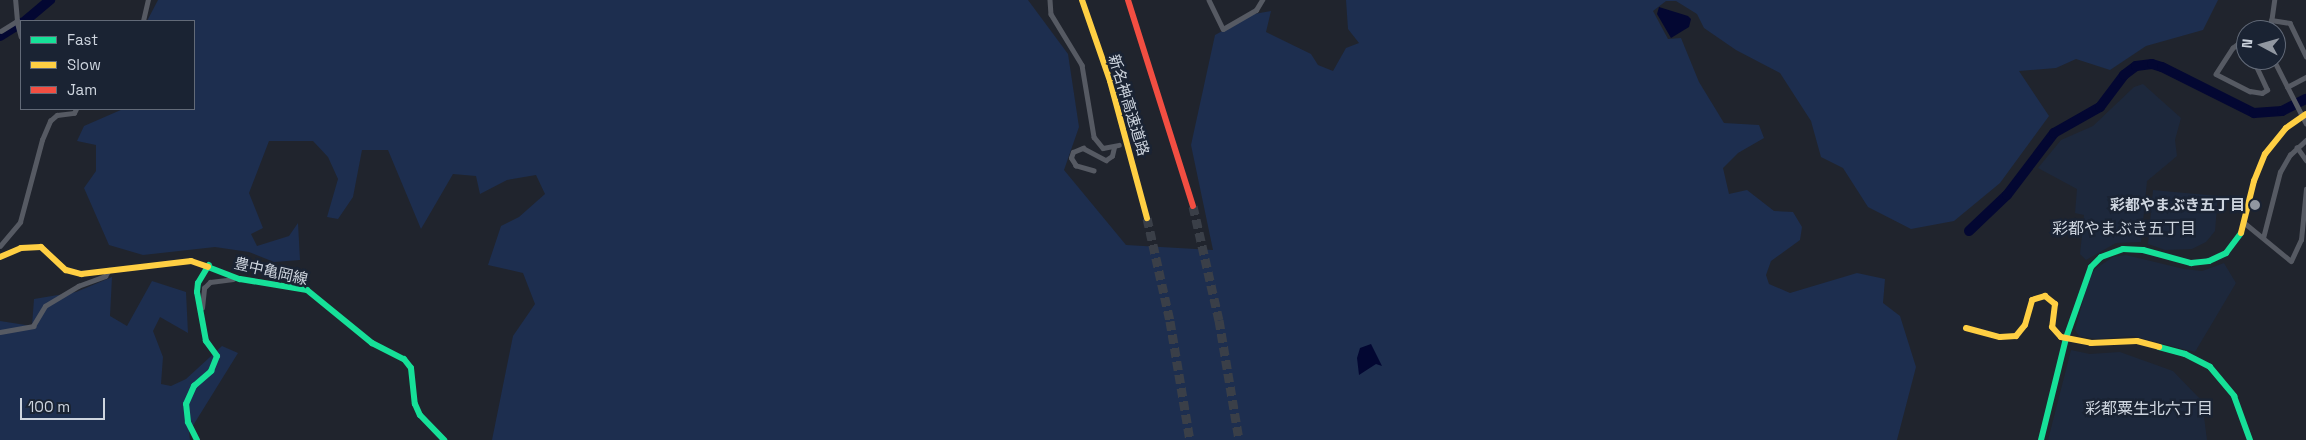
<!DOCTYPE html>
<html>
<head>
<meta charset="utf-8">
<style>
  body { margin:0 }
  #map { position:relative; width:2306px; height:440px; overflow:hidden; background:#20242d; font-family:"Space Grotesk","Noto Sans JP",sans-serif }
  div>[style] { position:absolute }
  .built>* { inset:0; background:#1d283c }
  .green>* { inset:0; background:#1d2e4f }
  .water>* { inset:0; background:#030732 }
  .river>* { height:10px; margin:-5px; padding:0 5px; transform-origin:5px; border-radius:5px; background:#030732 }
  .highway-tunnel>* { height:9px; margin-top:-4.5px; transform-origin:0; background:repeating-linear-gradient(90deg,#3a3f48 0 9px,transparent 0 13.5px) }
  .street>* { height:4.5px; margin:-2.25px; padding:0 2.25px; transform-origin:2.25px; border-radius:2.25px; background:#565a63 }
  .fast>* { height:6px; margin:-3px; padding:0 3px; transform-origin:3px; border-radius:3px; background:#16e098 }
  .slow>* { height:6px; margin:-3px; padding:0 3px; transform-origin:3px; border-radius:3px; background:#ffcf43 }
  .jam>* { height:6px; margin:-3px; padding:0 3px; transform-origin:3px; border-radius:3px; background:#f24e42 }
  .dots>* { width:14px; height:14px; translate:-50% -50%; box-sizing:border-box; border:2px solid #1a2333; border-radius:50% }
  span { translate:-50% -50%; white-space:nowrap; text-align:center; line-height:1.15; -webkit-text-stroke:5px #1a2333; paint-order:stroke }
  .street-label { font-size:15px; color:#ced5df }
  .poi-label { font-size:15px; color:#ced5df; font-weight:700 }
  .right { translate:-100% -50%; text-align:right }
  .neighbourhood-label { font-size:16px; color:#ced5df }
  .legend { position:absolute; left:20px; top:20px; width:175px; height:90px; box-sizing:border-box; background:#1a2333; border:1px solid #626a78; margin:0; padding:6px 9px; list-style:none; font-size:15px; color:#ced5df }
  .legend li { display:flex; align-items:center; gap:10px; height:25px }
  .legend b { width:25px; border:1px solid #626a78 }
  .north { position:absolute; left:2236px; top:20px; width:50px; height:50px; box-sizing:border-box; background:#1a2333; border:1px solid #626a78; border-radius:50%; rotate:276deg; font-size:14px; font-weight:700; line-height:20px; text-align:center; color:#ced5df }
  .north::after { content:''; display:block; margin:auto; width:18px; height:22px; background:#9197a1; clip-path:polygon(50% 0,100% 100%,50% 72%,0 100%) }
  .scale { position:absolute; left:20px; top:398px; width:85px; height:22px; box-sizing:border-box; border:2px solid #ced5df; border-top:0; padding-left:6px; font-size:15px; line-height:18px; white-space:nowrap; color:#ced5df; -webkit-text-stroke:4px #1a2333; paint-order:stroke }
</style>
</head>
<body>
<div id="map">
  <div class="built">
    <i style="clip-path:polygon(2143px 84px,2181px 118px,2175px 140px,2177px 156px,2147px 181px,2141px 242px,2116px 243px,2086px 260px,2080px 254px,2084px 215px,2075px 213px,2077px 189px,2038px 168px,2061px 140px,2093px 126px,2134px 87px)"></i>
    <i style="clip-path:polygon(2153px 190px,2218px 196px,2215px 231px,2206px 242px,2192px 249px,2165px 250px,2148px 244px)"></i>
    <i style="clip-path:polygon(2126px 255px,2184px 269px,2202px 271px,2224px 263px,2236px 283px,2195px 352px,2133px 336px,2097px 339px,2079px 336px,2075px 330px,2089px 279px,2095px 269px,2113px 257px)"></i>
    <i style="clip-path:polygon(2071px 350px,2090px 354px,2120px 352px,2173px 371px,2202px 401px,2207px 440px,2048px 440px)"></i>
  </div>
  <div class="green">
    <i style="clip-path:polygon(158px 0,1028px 0,1068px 54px,1079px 127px,1064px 170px,1126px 245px,1213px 250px,1191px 145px,1215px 35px,1254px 14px,1271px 11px,1266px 32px,1311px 54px,1318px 65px,1333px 71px,1346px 48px,1359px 43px,1348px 29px,1346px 0,2218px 0,2203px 30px,2146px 46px,2110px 70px,2076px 59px,2056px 68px,2019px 71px,2049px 116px,2000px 183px,1954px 221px,1911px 229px,1868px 207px,1843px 168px,1821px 157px,1811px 121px,1780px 73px,1736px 50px,1704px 28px,1697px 14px,1676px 1px,1666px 1px,1653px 11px,1668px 39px,1681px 38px,1699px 82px,1724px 123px,1759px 125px,1764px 138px,1738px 153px,1723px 168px,1729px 194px,1747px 190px,1774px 211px,1793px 212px,1802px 227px,1800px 240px,1771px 261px,1766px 275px,1769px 284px,1790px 293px,1857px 273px,1885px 279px,1883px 303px,1900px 316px,1916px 367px,1897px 440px,492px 440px,513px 336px,535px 304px,523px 273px,488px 265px,501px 226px,519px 217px,545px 194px,536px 175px,507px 180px,480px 194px,476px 176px,453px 174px,421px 229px,388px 150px,362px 150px,353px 197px,338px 219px,327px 217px,338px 179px,328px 157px,313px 141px,269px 141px,249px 193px,263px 228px,251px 234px,257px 246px,289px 236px,298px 223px,300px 260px,274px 262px,249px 252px,215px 247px,143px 255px,109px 245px,84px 188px,96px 171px,96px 145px,77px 141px,84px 126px,123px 109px,194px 109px,194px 21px,147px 21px)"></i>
    <i style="clip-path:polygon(112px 277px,110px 316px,127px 326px,152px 281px,186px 292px,188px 333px,160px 317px,153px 331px,163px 357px,161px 384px,171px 386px,186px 379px,222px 346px,238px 353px,189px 432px,190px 440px,0 440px,0 321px,32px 326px,34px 299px,76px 292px)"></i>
  </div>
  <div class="water">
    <i style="clip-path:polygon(1659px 7px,1688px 16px,1691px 19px,1689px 27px,1671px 38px,1657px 14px)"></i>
    <i style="clip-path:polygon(1371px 344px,1382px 366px,1376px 364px,1359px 375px,1357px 358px,1360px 348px)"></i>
  </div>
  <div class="river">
    <i style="left:25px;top:21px;width:33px;rotate:-40deg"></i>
    <i style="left:0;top:36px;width:25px;rotate:-32deg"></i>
    <i style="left:1969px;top:231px;width:52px;rotate:-43.5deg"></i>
    <i style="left:2007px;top:195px;width:78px;rotate:-52.8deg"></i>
    <i style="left:2054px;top:133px;width:53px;rotate:-29.5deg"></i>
    <i style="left:2100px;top:107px;width:40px;rotate:-53deg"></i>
    <i style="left:2124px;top:75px;width:15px;rotate:-37deg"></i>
    <i style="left:2136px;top:66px;width:16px;rotate:-7deg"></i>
    <i style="left:2152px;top:64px;width:10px;rotate:17deg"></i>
    <i style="left:2162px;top:67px;width:103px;rotate:26.6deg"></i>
    <i style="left:2254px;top:113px;width:28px;rotate:-4deg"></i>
    <i style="left:2282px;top:111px;width:27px;rotate:-27deg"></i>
  </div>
  <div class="highway-tunnel">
    <i style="left:1193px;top:206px;width:117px;rotate:77.2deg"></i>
    <i style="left:1219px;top:320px;width:122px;rotate:80.5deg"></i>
    <i style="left:1147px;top:218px;width:106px;rotate:77.4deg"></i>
    <i style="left:1170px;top:321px;width:121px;rotate:80.5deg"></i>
  </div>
  <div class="street">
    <i style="left:1050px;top:0;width:14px;rotate:86deg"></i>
    <i style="left:1051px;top:14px;width:60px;rotate:58.7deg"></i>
    <i style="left:1082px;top:65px;width:73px;rotate:80.5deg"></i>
    <i style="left:1094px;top:137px;width:14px;rotate:51deg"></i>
    <i style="left:1103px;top:148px;width:16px;rotate:-11deg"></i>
    <i style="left:1209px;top:0;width:32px;rotate:64deg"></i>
    <i style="left:1223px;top:29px;width:38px;rotate:-30deg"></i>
    <i style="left:1256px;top:10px;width:12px;rotate:-59deg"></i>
    <i style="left:2271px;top:20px;width:19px;rotate:9deg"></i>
    <i style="left:2290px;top:23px;width:37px;rotate:64deg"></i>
    <i style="left:17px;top:21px;width:16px;rotate:75deg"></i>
    <i style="left:143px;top:21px;width:22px;rotate:-77deg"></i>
    <i style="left:2270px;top:30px;width:30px;rotate:-82deg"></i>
    <i style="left:1px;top:31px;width:19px;rotate:-32deg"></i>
    <i style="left:17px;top:21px;width:21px;rotate:-95deg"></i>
    <i style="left:2246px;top:38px;width:16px;rotate:142deg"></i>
    <i style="left:2233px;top:48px;width:31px;rotate:123deg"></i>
    <i style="left:2216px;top:74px;width:38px;rotate:27deg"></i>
    <i style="left:2250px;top:91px;width:12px;rotate:9deg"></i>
    <i style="left:2262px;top:93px;width:6px;rotate:-31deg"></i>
    <i style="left:2267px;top:90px;width:33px;rotate:-115deg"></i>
    <i style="left:2274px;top:60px;width:71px;rotate:63.1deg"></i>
    <i style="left:2287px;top:87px;width:21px;rotate:-28deg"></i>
    <i style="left:2297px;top:147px;width:16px;rotate:55deg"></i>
    <i style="left:1094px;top:171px;width:19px;rotate:-164deg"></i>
    <i style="left:1076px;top:166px;width:9px;rotate:-122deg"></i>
    <i style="left:1071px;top:158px;width:6px;rotate:-72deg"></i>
    <i style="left:1073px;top:152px;width:11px;rotate:-22deg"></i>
    <i style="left:1083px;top:148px;width:26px;rotate:28deg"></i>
    <i style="left:1106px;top:160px;width:7px;rotate:-34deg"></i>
    <i style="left:1112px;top:156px;width:9px;rotate:-77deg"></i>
    <i style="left:2246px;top:224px;width:58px;rotate:39.4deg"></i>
    <i style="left:2291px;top:261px;width:23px;rotate:-65deg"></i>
    <i style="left:2301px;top:240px;width:51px;rotate:-84.4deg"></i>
    <i style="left:2263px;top:238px;width:68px;rotate:-75.6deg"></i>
    <i style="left:2280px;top:172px;width:20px;rotate:-60deg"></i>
    <i style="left:2290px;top:155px;width:22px;rotate:-43deg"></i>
    <i style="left:0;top:246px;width:31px;rotate:-50deg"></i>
    <i style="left:20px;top:222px;width:85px;rotate:-75deg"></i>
    <i style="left:42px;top:140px;width:21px;rotate:-67deg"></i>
    <i style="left:50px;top:121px;width:9px;rotate:-41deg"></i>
    <i style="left:57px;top:115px;width:17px;rotate:-7deg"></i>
    <i style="left:74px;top:113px;width:4px;rotate:-63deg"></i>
    <i style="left:202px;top:308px;width:20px;rotate:-84deg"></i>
    <i style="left:204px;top:288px;width:8px;rotate:-45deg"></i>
    <i style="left:210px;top:282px;width:23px;rotate:-7deg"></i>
    <i style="left:0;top:332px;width:34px;rotate:-10deg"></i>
    <i style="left:33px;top:326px;width:23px;rotate:-59deg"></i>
    <i style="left:45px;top:306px;width:39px;rotate:-31deg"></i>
    <i style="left:78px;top:286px;width:29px;rotate:-20deg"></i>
    <i style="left:105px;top:276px;width:7px;rotate:-56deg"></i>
  </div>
  <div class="fast">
    <i style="left:208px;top:267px;width:34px;rotate:21deg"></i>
    <i style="left:240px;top:279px;width:68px;rotate:9.3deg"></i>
    <i style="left:307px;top:290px;width:84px;rotate:39.2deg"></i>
    <i style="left:372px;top:343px;width:36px;rotate:27deg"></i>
    <i style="left:404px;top:359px;width:11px;rotate:52deg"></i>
    <i style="left:411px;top:368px;width:36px;rotate:84deg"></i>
    <i style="left:415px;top:404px;width:12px;rotate:66deg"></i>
    <i style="left:420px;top:415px;width:35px;rotate:46deg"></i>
    <i style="left:2159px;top:347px;width:27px;rotate:15deg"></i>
    <i style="left:2185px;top:354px;width:28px;rotate:27deg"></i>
    <i style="left:2210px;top:367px;width:38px;rotate:50deg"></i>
    <i style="left:2234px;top:396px;width:47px;rotate:70deg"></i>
    <i style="left:197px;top:440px;width:20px;rotate:-117deg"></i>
    <i style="left:188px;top:422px;width:18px;rotate:-96deg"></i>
    <i style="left:186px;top:404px;width:20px;rotate:-66deg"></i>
    <i style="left:194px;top:386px;width:23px;rotate:-41deg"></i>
    <i style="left:211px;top:371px;width:16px;rotate:-68deg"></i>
    <i style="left:217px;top:356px;width:19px;rotate:-126deg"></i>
    <i style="left:206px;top:341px;width:50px;rotate:-100.4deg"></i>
    <i style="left:197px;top:292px;width:9px;rotate:-84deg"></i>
    <i style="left:198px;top:283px;width:21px;rotate:-59deg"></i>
    <i style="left:2041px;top:440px;width:105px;rotate:-76.2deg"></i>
    <i style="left:2066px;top:338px;width:75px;rotate:-70.6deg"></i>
    <i style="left:2091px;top:267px;width:14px;rotate:-45deg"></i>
    <i style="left:2101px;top:257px;width:23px;rotate:-20deg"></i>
    <i style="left:2123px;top:249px;width:20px;rotate:3deg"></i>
    <i style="left:2143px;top:250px;width:50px;rotate:15.2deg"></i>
    <i style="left:2191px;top:263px;width:18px;rotate:-6deg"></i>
    <i style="left:2209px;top:261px;width:19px;rotate:-25deg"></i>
    <i style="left:2226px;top:253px;width:25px;rotate:-53deg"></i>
  </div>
  <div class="slow">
    <i style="left:1082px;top:0;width:86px;rotate:70.9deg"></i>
    <i style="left:1110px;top:81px;width:142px;rotate:74.9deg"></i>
    <i style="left:2241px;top:233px;width:54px;rotate:-76deg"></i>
    <i style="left:2254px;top:181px;width:29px;rotate:-68deg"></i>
    <i style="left:2265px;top:154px;width:33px;rotate:-51deg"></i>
    <i style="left:2286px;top:128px;width:24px;rotate:-35deg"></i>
    <i style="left:0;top:257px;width:23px;rotate:-23deg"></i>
    <i style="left:21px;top:248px;width:20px;rotate:-3deg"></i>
    <i style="left:41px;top:247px;width:34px;rotate:43deg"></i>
    <i style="left:66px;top:270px;width:16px;rotate:15deg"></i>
    <i style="left:81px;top:274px;width:111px;rotate:-6.7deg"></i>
    <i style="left:191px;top:261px;width:18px;rotate:19deg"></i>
    <i style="left:1966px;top:328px;width:35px;rotate:15deg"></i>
    <i style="left:2000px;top:337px;width:16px;rotate:-4deg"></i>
    <i style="left:2016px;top:336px;width:14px;rotate:-51deg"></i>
    <i style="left:2025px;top:325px;width:26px;rotate:-74deg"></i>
    <i style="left:2032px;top:300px;width:14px;rotate:-17deg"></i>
    <i style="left:2045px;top:296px;width:13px;rotate:39deg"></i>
    <i style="left:2055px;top:304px;width:23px;rotate:97deg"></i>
    <i style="left:2052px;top:327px;width:13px;rotate:48deg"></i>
    <i style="left:2061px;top:337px;width:31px;rotate:11deg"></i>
    <i style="left:2091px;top:343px;width:46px;rotate:-2.5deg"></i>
    <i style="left:2137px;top:341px;width:23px;rotate:15deg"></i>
  </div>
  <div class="jam">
    <i style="left:1128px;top:0;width:216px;rotate:72.5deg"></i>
  </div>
  <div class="dots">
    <i style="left:2255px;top:205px;background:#9197a1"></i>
  </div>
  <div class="street-label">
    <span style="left:1129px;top:105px;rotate:73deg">新名神高速道路</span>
    <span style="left:271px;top:271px;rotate:13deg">豊中亀岡線</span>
  </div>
  <div class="poi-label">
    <span class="right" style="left:2245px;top:205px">彩都やまぶき五丁目</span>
  </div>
  <div class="neighbourhood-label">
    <span style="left:2124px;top:229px">彩都やまぶき五丁目</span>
    <span style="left:2149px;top:409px">彩都粟生北六丁目</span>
  </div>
  <ul class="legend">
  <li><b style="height:6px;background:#16e098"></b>Fast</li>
  <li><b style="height:6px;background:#ffcf43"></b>Slow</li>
  <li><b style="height:6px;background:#f24e42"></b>Jam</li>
  </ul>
  <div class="north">N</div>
  <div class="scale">100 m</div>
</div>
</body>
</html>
